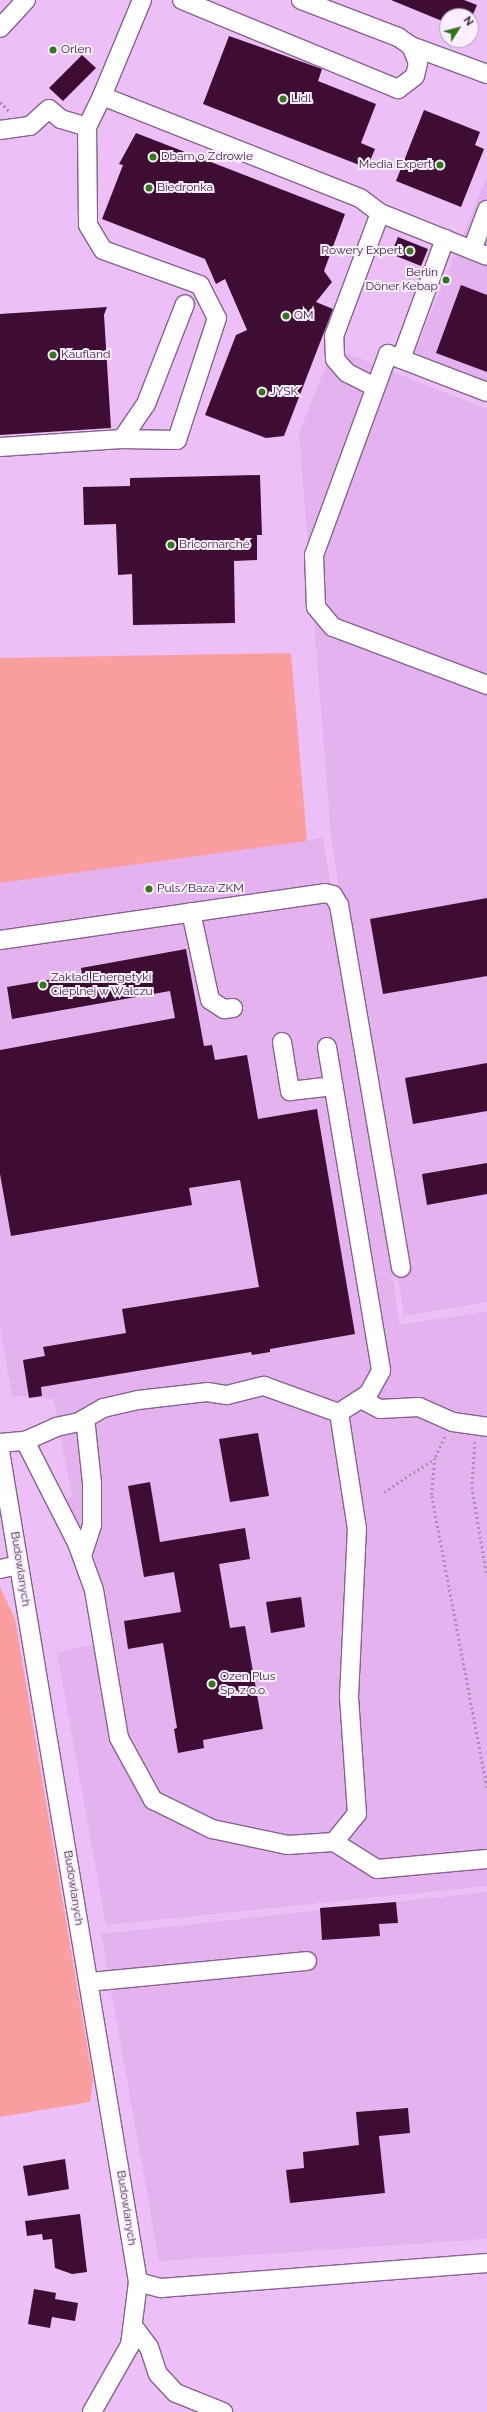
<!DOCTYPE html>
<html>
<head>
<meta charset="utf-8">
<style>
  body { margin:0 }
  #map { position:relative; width:487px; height:2412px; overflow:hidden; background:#ecc0f7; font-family:Raleway,sans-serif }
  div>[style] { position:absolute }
  .built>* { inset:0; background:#e4b3ef }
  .green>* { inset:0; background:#fa9e9f }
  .building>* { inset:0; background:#3f0d33 }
  .path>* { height:2.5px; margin-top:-1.25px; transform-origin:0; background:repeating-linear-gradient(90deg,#af8cb8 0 2px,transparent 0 5px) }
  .roads { filter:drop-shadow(1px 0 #886192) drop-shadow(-1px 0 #886192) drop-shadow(0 1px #886192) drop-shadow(0 -1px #886192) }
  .minor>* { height:18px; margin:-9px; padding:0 9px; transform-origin:9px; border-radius:9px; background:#fff }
  .dots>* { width:11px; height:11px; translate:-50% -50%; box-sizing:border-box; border:2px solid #fbeeff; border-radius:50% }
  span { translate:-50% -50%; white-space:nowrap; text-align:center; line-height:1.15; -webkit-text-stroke:4px #fbeeff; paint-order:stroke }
  .poi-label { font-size:12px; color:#3a293f }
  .left { translate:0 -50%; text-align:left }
  .right { translate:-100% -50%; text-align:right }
  .street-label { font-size:12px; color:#3a293f }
  .north { position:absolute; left:439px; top:8px; width:40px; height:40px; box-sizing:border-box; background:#fbeeff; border:1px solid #ae9fb2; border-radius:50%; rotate:54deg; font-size:11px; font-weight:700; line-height:16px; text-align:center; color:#3a293f }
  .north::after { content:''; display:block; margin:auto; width:14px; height:18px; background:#327719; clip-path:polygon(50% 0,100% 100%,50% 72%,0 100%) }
</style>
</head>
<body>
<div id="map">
  <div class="built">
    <i style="clip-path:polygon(487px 176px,487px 383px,414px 354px)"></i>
    <i style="clip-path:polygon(333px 348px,487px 409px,487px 1302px,404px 1316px,331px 836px,299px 433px)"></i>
    <i style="clip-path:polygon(323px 838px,400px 1325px,487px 1311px,487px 1886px,106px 1925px,57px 1653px,94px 1644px,80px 1570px,51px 1507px,72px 1496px,53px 1399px,12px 1396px,0 1327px,0 883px)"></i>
    <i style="clip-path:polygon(487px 1892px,487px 2239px,159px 2261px,101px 1934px)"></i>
  </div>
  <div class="green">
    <i style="clip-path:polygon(291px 653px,307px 841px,0 883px,0 658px)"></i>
    <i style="clip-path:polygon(0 1587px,15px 1619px,93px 2080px,90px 2102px,0 2117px)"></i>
  </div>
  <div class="building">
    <i style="clip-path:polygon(391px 0,464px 0,477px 5px,471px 19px,471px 16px,447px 16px,447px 23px)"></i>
    <i style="clip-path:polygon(229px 36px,322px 69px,318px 81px,376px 104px,361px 143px,375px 149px,367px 168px,203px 104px)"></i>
    <i style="clip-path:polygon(82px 55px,96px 68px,63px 101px,49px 88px)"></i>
    <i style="clip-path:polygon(424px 110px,480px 132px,475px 145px,484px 149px,461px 207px,396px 181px)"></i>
    <i style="clip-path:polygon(136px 133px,345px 214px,324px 271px,332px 282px,316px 302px,333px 309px,284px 436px,266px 438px,205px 415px,236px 335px,247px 330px,225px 279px,216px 284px,205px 259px,102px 219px,123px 165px,119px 164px)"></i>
    <i style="clip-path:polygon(398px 237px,428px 249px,421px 266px,391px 254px)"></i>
    <i style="clip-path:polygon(461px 285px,487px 295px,487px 372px,436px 353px)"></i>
    <i style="clip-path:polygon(107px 307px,104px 315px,111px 428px,0 435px,0 314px)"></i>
    <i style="clip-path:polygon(260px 475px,262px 535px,257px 535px,257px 560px,234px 561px,235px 623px,133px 625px,132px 574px,118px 575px,116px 524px,84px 525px,83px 487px,130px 486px,130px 478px)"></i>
    <i style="clip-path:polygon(487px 898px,487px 976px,383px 994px,370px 919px)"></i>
    <i style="clip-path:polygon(186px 949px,204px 1046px,212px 1045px,215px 1060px,247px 1055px,258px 1119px,317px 1109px,355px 1334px,270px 1349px,270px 1352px,252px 1355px,251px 1352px,41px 1387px,42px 1396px,29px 1398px,23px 1360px,45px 1356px,43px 1347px,126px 1333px,122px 1309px,259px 1287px,240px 1180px,189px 1188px,192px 1205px,11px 1236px,0 1174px,0 1050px,175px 1018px,170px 991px,12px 1019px,7px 987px,82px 974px,81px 968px)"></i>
    <i style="clip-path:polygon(487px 1063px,487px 1111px,413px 1124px,405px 1078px)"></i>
    <i style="clip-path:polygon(487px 1163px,487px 1194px,427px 1205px,422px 1174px)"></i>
    <i style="clip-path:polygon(258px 1433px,269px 1496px,230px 1502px,219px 1439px)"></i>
    <i style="clip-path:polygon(150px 1482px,160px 1542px,245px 1528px,250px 1559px,219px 1564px,230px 1628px,245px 1626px,263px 1729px,203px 1740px,204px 1748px,178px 1753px,174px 1729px,177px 1728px,163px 1643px,128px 1649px,124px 1621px,181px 1612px,174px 1572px,144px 1577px,128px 1486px)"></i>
    <i style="clip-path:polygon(301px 1597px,305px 1627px,271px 1633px,266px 1602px)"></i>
    <i style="clip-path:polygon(396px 1902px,398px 1923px,379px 1924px,380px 1936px,322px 1940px,320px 1908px)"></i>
    <i style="clip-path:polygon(408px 2108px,410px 2133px,379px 2136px,385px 2193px,290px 2203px,286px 2170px,304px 2168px,303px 2152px,359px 2145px,356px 2112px)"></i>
    <i style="clip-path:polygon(65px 2159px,69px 2189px,28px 2196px,23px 2166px)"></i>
    <i style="clip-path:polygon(80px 2214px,87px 2272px,72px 2274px,55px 2268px,52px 2239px,43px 2240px,42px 2234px,27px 2236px,25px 2221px)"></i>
    <i style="clip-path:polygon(34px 2289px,56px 2293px,55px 2299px,78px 2303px,75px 2321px,52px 2317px,50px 2328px,28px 2324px)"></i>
  </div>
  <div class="path">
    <i style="left:0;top:102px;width:13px;rotate:45deg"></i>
    <i style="left:445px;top:1437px;width:23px;rotate:115deg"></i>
    <i style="left:435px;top:1458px;width:38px;rotate:95deg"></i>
    <i style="left:432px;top:1496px;width:297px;rotate:79.3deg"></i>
    <i style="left:475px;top:1442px;width:45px;rotate:93.8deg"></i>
    <i style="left:472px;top:1487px;width:90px;rotate:80.4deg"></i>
    <i style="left:384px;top:1492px;width:60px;rotate:-33.4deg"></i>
  </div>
  <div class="roads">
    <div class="minor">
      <i style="left:182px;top:0;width:234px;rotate:22.4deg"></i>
      <i style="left:398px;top:89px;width:21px;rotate:-37deg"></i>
      <i style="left:415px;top:76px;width:13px;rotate:-77deg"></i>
      <i style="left:418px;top:63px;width:18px;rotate:-112deg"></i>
      <i style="left:411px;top:46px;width:16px;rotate:-145deg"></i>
      <i style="left:398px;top:37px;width:104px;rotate:-159.1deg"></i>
      <i style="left:0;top:28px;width:38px;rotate:-47deg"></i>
      <i style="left:411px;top:46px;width:81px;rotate:20.2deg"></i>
      <i style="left:102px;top:96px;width:104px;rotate:-67.4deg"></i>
      <i style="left:87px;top:127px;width:98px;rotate:89.4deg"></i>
      <i style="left:88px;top:225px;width:29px;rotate:59deg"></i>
      <i style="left:103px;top:250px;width:103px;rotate:19.8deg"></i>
      <i style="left:200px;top:285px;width:37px;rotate:63deg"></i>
      <i style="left:217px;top:318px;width:128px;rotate:108.2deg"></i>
      <i style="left:177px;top:440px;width:55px;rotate:-179deg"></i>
      <i style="left:0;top:130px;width:30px;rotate:-8deg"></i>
      <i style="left:30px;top:126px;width:25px;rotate:-42deg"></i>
      <i style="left:49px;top:109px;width:16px;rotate:40deg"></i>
      <i style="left:61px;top:119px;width:27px;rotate:17deg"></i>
      <i style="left:87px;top:127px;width:34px;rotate:-64deg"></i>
      <i style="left:102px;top:96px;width:277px;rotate:21.6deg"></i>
      <i style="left:360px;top:198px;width:25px;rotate:37deg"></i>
      <i style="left:472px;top:250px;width:43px;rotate:-69.4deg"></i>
      <i style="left:401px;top:359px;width:128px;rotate:-69.9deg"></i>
      <i style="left:375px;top:387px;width:31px;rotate:-153deg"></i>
      <i style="left:347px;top:373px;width:18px;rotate:-131deg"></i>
      <i style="left:335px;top:359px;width:23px;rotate:-92deg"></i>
      <i style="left:334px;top:336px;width:131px;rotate:-69.5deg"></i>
      <i style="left:380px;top:213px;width:115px;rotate:21.9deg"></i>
      <i style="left:487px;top:392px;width:106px;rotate:-159deg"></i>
      <i style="left:388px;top:354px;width:214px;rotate:110.2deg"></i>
      <i style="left:314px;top:555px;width:52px;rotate:87.8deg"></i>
      <i style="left:316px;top:607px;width:26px;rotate:50deg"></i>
      <i style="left:333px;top:627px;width:165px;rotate:20.6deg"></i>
      <i style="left:0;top:447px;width:122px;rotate:-3.8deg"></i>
      <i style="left:122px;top:439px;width:42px;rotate:-55.6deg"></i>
      <i style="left:146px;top:404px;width:107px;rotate:-68.7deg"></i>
      <i style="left:191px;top:912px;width:90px;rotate:77.8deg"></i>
      <i style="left:210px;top:1000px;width:17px;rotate:33deg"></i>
      <i style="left:224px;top:1009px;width:9px;rotate:-6deg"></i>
      <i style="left:0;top:940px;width:328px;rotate:-8.2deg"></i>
      <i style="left:325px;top:893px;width:8px;rotate:14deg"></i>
      <i style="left:333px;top:895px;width:12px;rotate:59deg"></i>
      <i style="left:339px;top:905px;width:368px;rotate:80.3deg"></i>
      <i style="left:282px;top:1042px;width:50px;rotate:80.7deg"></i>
      <i style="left:290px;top:1091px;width:44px;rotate:-6.5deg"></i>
      <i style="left:327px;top:1047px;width:328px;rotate:80.5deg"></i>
      <i style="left:381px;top:1371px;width:26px;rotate:119deg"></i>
      <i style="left:368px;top:1394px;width:35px;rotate:147deg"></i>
      <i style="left:361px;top:1399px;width:21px;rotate:28deg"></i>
      <i style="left:380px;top:1409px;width:39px;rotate:-3deg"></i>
      <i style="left:419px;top:1407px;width:37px;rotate:24deg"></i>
      <i style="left:453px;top:1422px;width:34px;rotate:8deg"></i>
      <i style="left:25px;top:1441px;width:114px;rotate:63deg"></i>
      <i style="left:77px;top:1543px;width:50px;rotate:70.1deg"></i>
      <i style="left:94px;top:1590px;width:150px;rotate:80.4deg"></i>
      <i style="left:119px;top:1738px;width:71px;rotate:61.3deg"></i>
      <i style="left:153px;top:1800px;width:66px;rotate:26.2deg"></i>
      <i style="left:212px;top:1829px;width:78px;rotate:11.9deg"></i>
      <i style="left:288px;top:1845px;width:46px;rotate:-3.7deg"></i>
      <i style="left:334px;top:1842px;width:36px;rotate:-51deg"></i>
      <i style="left:357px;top:1814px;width:117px;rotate:-93.9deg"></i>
      <i style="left:349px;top:1697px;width:168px;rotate:-87.3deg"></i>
      <i style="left:357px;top:1529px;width:117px;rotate:-98.8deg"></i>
      <i style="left:0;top:1443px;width:25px;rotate:-5deg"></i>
      <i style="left:25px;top:1441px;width:34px;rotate:-24deg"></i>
      <i style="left:56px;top:1427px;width:24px;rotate:-12deg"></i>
      <i style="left:79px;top:1422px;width:28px;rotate:-30deg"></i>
      <i style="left:103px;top:1408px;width:36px;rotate:-13deg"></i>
      <i style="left:138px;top:1400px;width:69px;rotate:-6.6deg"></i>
      <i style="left:207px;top:1392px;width:20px;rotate:9deg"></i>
      <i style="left:227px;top:1395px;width:38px;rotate:-14deg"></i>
      <i style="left:264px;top:1386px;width:80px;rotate:19.8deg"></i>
      <i style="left:0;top:1451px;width:842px;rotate:80.57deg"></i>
      <i style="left:138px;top:2282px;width:64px;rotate:97.2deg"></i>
      <i style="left:130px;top:2345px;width:77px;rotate:119.6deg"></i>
      <i style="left:82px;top:1556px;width:33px;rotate:-72deg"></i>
      <i style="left:92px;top:1525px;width:42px;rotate:-90deg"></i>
      <i style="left:92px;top:1483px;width:65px;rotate:-96.1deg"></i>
      <i style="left:0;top:1569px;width:19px;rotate:-12deg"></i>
      <i style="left:334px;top:1842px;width:51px;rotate:32.1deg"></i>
      <i style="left:377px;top:1869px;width:110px;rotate:-5.2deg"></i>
      <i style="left:89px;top:1982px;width:219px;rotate:-5.5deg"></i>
      <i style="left:138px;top:2282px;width:24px;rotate:15deg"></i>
      <i style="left:161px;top:2288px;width:327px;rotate:-4.4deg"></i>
      <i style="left:133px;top:2326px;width:26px;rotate:53deg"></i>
      <i style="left:149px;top:2347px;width:28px;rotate:72deg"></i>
      <i style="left:158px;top:2374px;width:26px;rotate:47deg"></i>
      <i style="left:176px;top:2393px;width:51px;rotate:22deg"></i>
    </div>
  </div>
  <div class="dots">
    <i style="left:53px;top:50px;background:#327719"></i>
    <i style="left:283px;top:99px;background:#327719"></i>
    <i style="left:153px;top:157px;background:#327719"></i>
    <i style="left:440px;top:165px;background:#327719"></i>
    <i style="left:149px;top:188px;background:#327719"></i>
    <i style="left:410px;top:251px;background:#327719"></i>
    <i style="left:446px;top:280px;background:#327719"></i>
    <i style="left:286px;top:316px;background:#327719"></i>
    <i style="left:53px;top:355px;background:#327719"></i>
    <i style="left:262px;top:392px;background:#327719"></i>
    <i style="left:171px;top:545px;background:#327719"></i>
    <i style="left:149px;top:889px;background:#327719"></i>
    <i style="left:43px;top:985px;background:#327719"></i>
    <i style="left:212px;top:1684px;background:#327719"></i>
  </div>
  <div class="poi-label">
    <span class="left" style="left:61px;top:50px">Orlen</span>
    <span class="left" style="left:291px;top:99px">Lidl</span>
    <span class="left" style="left:161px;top:157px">Dbam o Zdrowie</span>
    <span class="right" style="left:432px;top:165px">Media Expert</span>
    <span class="left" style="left:157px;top:188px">Biedronka</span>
    <span class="right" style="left:402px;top:251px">Rowery Expert</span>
    <span class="right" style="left:438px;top:280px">Berlin<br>Döner Kebap</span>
    <span class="left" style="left:294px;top:316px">QM</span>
    <span class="left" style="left:61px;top:355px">Kaufland</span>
    <span class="left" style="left:270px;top:392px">JYSK</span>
    <span class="left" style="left:179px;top:545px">Bricomarché</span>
    <span class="left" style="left:157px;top:889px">Puls/Baza ZKM</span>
    <span class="left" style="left:51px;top:985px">Zakład Energetyki<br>Cieplnej w Wałczu</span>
    <span class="left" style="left:220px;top:1684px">Ozen Plus<br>Sp. z o.o.</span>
  </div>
  <div class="street-label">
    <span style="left:20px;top:1569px;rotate:81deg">Budowlanych</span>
    <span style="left:73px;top:1888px;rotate:81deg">Budowlanych</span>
    <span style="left:126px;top:2208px;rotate:81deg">Budowlanych</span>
  </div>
  <div class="north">N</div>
</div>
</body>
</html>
